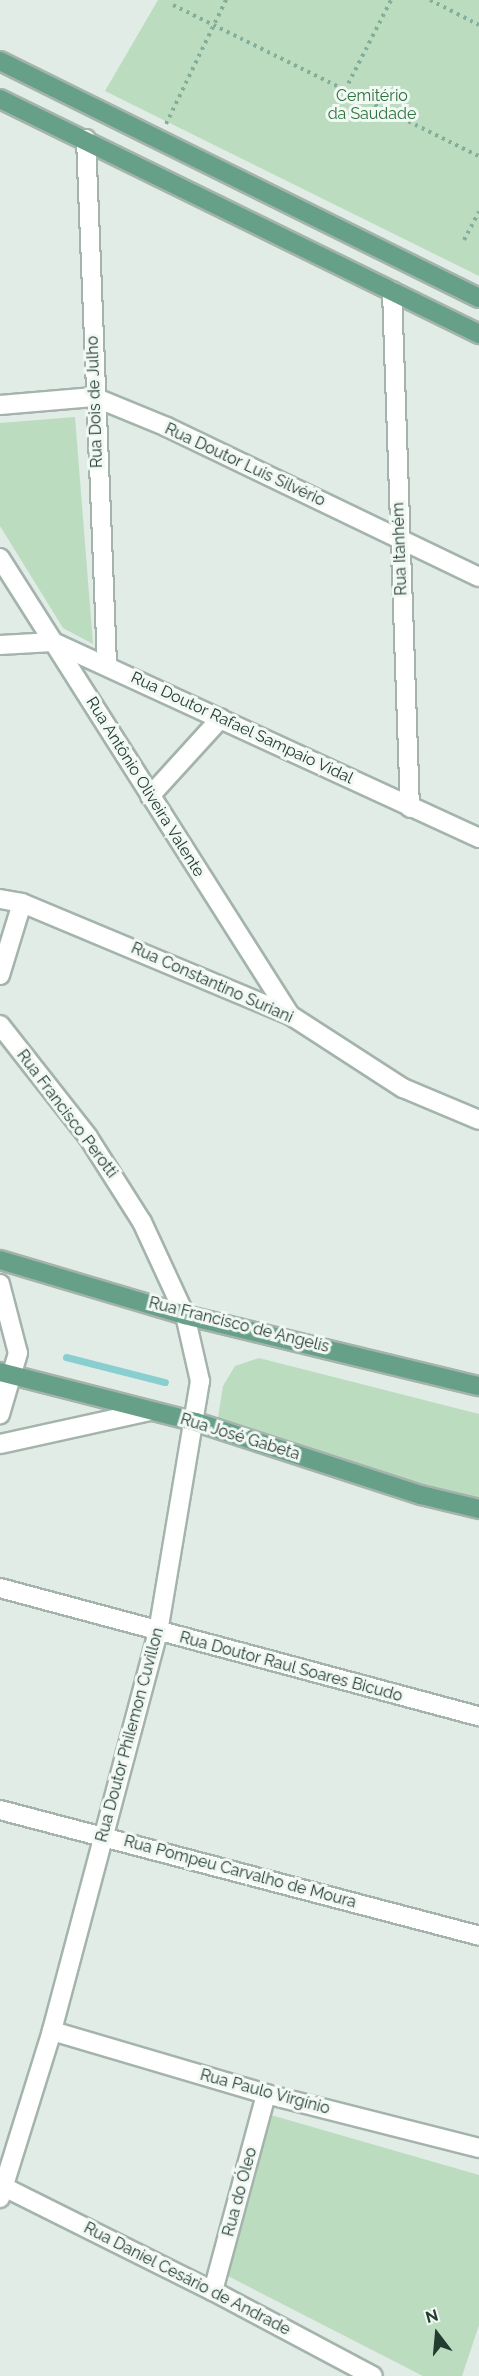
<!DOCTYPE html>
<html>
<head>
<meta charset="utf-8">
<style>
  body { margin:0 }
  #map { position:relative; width:479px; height:2376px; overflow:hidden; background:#e1ece6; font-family:Raleway,sans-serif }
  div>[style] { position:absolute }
  .green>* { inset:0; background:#bbdcbf }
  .stream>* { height:7px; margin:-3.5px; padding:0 3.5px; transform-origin:3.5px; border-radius:3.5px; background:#8acfd0 }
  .path>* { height:4px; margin-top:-2px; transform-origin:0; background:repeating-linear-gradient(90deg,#83ae9a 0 3px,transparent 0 7.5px) }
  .roads { filter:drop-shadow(2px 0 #a4b4ac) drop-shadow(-2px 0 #a4b4ac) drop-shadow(0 2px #a4b4ac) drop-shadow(0 -2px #a4b4ac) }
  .minor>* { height:18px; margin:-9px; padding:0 9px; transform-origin:9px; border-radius:9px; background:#fff }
  .major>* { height:18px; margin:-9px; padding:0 9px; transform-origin:9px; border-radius:9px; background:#67a089 }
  span { translate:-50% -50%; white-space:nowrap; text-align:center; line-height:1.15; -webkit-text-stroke:6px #f2f8f4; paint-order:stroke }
  .park-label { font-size:16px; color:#2d723e }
  .street-label { font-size:16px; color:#223c31 }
  .north { position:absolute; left:407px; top:2304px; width:60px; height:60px; -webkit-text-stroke:4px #f2f8f4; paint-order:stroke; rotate:344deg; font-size:16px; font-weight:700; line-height:24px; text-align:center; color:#223c31 }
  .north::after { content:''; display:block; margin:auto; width:21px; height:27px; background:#223c31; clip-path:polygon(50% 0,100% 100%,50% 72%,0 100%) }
</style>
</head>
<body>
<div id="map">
  <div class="green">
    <i style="clip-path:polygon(158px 0,479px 0,479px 276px,105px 91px)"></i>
    <i style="clip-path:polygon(75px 417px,93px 644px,63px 628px,0 526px,0 423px)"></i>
    <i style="clip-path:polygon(259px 1358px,479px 1414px,479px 1499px,228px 1436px,217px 1424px,223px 1386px,235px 1366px)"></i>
    <i style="clip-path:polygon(264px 2113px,479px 2175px,479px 2325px,462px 2376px,423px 2376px,224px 2274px)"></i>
  </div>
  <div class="stream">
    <i style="left:66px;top:1357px;width:102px;rotate:14.2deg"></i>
  </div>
  <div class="path">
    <i style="left:430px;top:0;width:55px;rotate:27deg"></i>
    <i style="left:173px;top:5px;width:341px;rotate:26.3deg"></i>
    <i style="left:345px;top:90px;width:101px;rotate:-62.9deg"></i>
    <i style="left:166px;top:124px;width:138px;rotate:-64.2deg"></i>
    <i style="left:464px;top:240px;width:32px;rotate:-62deg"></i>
  </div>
  <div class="roads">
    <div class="minor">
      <i style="left:86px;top:139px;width:525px;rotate:87.71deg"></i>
      <i style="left:392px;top:291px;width:517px;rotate:88.01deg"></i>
      <i style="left:0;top:405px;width:94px;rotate:-4.9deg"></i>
      <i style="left:94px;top:397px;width:79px;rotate:22.3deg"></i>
      <i style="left:167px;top:427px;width:346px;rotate:25.7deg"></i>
      <i style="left:0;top:558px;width:541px;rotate:57.6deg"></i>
      <i style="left:0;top:645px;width:53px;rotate:-3.2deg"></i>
      <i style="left:53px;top:642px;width:469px;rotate:24.7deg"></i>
      <i style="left:150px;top:796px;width:105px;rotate:-47.7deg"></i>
      <i style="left:0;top:899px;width:22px;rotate:10deg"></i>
      <i style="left:22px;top:903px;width:290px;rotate:22.7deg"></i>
      <i style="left:290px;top:1015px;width:135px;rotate:32.9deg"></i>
      <i style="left:403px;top:1088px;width:82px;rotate:22.8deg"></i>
      <i style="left:0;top:975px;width:75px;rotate:-73deg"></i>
      <i style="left:0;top:1025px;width:142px;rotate:51.8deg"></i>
      <i style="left:88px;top:1137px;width:101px;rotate:57.6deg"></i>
      <i style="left:142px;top:1222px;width:102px;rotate:65.2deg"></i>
      <i style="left:185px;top:1315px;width:68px;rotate:77.2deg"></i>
      <i style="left:200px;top:1381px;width:254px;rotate:99.5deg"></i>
      <i style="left:158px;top:1632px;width:413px;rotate:104.9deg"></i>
      <i style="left:52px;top:2031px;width:175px;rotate:107.3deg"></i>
      <i style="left:0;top:1284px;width:71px;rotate:75.4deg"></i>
      <i style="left:18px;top:1353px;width:64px;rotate:106.4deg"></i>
      <i style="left:0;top:1444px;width:154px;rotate:-12.4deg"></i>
      <i style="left:0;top:1588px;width:496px;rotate:15deg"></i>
      <i style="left:0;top:1810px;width:495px;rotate:14.7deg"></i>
      <i style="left:52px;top:2031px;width:223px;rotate:16.4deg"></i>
      <i style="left:266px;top:2094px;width:220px;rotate:14.2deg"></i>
      <i style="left:0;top:2185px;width:238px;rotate:26.5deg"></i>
      <i style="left:213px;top:2291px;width:181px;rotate:28deg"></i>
      <i style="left:213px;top:2291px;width:204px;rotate:-74.9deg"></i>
    </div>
    <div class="major">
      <i style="left:0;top:61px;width:534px;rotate:26.33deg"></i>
      <i style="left:0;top:99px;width:534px;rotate:26.13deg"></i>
      <i style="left:0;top:1260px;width:193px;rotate:16.6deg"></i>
      <i style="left:185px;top:1315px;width:302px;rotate:13.6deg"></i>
      <i style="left:0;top:1372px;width:202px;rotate:14.3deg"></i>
      <i style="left:196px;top:1422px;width:237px;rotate:18deg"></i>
      <i style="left:421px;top:1495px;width:60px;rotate:13.6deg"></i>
    </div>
  </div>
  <div class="park-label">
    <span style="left:372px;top:105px">Cemitério<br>da Saudade</span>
  </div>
  <div class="street-label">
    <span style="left:95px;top:402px;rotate:-92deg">Rua Dois de Julho</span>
    <span style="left:245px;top:465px;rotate:25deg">Rua Doutor Luis Silvério</span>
    <span style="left:400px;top:549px;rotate:-92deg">Rua Itanhém</span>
    <span style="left:242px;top:728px;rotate:25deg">Rua Doutor Rafael Sampaio Vidal</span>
    <span style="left:145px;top:787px;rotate:58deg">Rua Antônio Oliveira Valente</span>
    <span style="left:212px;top:983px;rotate:24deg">Rua Constantino Suriani</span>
    <span style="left:67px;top:1114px;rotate:53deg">Rua Francisco Perotti</span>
    <span style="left:239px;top:1325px;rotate:14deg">Rua Francisco de Angelis</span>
    <span style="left:240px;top:1437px;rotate:17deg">Rua José Gabeta</span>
    <span style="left:291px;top:1667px;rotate:15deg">Rua Doutor Raul Soares Bicudo</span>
    <span style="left:130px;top:1735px;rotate:-75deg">Rua Doutor Philemon Cuvillon</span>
    <span style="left:240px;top:1872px;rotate:15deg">Rua Pompeu Carvalho de Moura</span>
    <span style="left:265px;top:2092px;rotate:15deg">Rua Paulo Virgínio</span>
    <span style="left:240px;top:2192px;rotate:-75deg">Rua do Óleo</span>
    <span style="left:187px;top:2279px;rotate:27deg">Rua Daniel Cesário de Andrade</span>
  </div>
  <div class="north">N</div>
</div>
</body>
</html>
